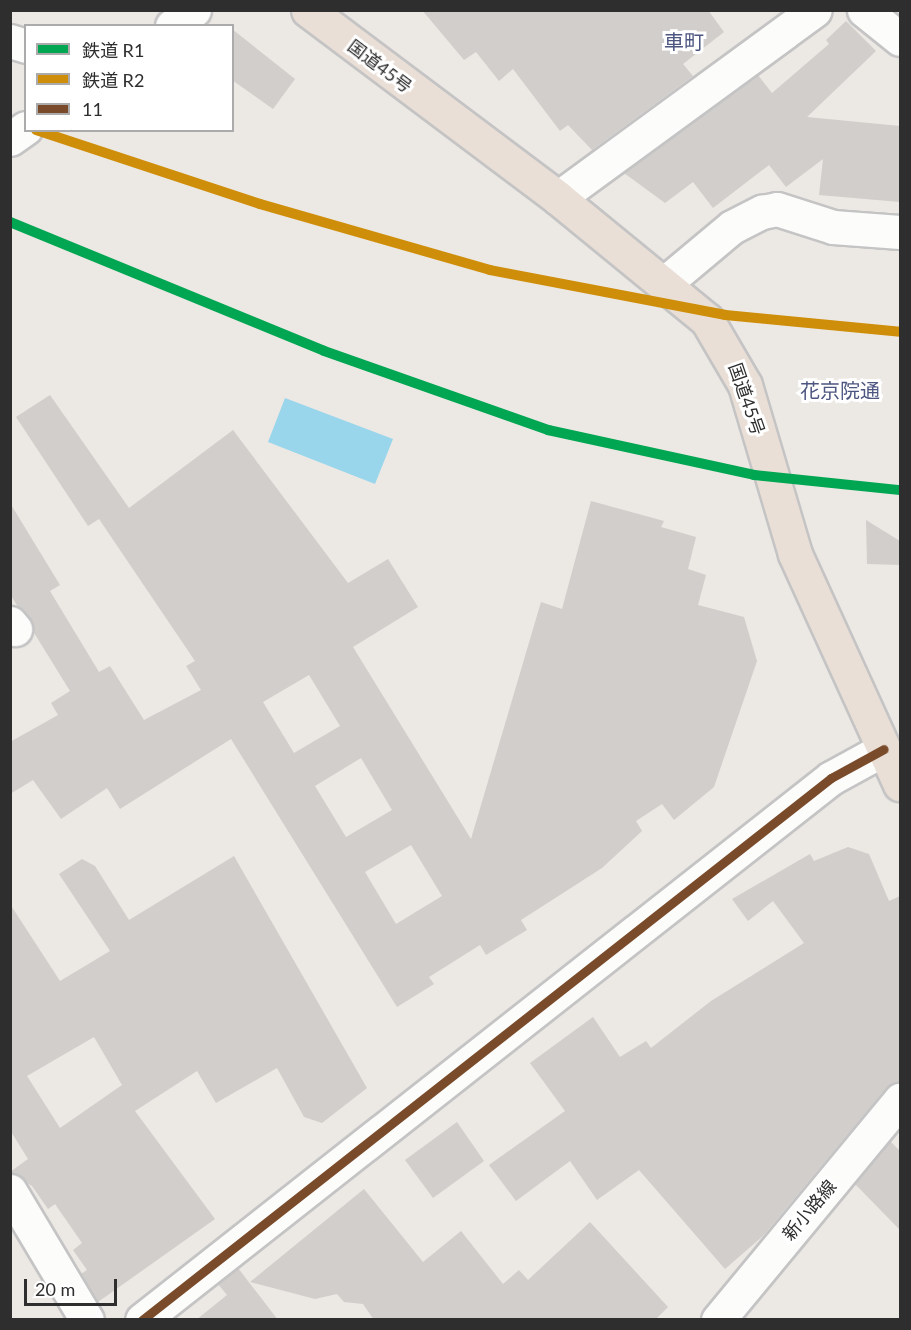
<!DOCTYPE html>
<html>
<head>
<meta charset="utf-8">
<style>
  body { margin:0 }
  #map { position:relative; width:911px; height:1330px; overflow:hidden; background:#ece8e4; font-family:Lato,"Noto Sans JP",sans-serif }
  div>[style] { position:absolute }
  .water>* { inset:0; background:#99d6ec }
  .building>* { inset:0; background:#d1cecb }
  .roads { filter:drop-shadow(2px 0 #c5c4c5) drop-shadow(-2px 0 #c5c4c5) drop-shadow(0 2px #c5c4c5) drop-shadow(0 -2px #c5c4c5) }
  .minor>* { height:33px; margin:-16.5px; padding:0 16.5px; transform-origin:16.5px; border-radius:16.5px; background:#fcfcfb }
  .highway>* { height:33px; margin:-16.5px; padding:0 16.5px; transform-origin:16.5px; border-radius:16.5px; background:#eadfd6 }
  .bus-1>* { height:9px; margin:-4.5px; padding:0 4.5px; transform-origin:4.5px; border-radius:4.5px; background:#7a4b2a }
  .rail-1>* { height:10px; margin:-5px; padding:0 5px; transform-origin:5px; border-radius:5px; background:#00a651 }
  .rail-2>* { height:10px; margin:-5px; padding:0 5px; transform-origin:5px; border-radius:5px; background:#cf8e09 }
  span { translate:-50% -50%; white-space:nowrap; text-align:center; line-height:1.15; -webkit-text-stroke:6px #fff; paint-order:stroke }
  .street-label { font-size:18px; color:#2e2e2e }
  .neighbourhood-label { font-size:20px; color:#4d5680 }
  .frame { position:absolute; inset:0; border:12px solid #2e2e2e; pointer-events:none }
  .legend { position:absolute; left:24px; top:24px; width:210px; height:108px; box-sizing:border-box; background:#fff; border:2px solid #ababab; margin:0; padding:8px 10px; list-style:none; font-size:18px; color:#2e2e2e }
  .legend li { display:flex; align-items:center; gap:12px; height:30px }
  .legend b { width:30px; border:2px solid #ababab }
  .scale { position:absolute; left:24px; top:1279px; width:93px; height:27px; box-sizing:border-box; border:3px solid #2e2e2e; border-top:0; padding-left:8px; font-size:18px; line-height:21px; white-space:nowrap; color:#2e2e2e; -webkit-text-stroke:4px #fff; paint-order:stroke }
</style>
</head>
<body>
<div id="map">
  <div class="water">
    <i style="clip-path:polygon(285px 398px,393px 439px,375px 484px,268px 442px)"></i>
  </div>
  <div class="building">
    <i style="clip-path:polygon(422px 10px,708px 10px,724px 32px,683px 64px,693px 76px,592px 150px,568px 125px,560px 131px,513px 69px,499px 81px,476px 52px,464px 60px)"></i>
    <i style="clip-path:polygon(846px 21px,876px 51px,807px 117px,900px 126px,900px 202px,819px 195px,823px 159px,786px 187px,769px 165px,713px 208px,693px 182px,665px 203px,624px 173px,758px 75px,772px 93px,829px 44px,826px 40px)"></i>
    <i style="clip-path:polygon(232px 29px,295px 79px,273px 109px,232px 80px)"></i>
    <i style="clip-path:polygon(evenodd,50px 395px,129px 508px,233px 430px,348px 583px,388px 559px,418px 607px,353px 647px,471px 839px,541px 602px,562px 609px,591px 501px,664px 521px,661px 527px,696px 537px,688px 569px,706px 575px,698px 605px,744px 617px,757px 661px,714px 787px,674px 820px,662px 804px,636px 821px,642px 831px,602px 868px,521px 920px,527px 930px,486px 955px,480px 945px,429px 977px,434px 984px,397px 1007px,231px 739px,120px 809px,107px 788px,61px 819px,33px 780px,10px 794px,10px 742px,58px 715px,51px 703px,70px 691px,10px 594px,10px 503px,60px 585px,50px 591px,99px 672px,110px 666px,144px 720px,201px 690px,186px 666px,195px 661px,99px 519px,88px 526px,16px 417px,50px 395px,309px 675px,340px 726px,294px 753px,263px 702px,309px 675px,50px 395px,361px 758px,392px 810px,346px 837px,315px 786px,361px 758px,50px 395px,411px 845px,442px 896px,396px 924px,365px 872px,411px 845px)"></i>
    <i style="clip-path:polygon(866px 520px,900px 541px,900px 565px,867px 564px)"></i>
    <i style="clip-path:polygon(848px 847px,869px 854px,889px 901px,900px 896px,900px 1082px,886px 1088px,763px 1236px,725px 1269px,639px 1170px,597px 1200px,570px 1161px,516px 1201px,489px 1165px,565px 1111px,530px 1063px,593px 1017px,620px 1057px,646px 1041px,651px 1048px,711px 1001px,804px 943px,773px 901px,748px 921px,732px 899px,810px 854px,814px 861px)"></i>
    <i style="clip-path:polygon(evenodd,234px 856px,367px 1088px,322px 1123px,304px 1117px,277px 1068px,216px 1103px,197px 1071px,135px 1111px,215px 1219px,98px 1302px,81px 1274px,87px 1270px,73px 1250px,82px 1243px,55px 1204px,48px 1209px,32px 1186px,10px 1172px,28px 1159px,10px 1130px,10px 904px,60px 981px,110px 951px,59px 874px,82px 859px,95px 866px,129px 920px,234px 856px,94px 1037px,122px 1085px,60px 1128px,27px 1076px,94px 1037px)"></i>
    <i style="clip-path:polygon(457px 1122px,484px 1161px,433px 1198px,405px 1160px)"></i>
    <i style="clip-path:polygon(890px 1141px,900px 1151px,900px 1230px,855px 1184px)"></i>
    <i style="clip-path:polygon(364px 1189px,423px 1262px,461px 1231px,503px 1284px,519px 1270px,528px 1280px,590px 1222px,668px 1307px,655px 1320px,374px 1320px,363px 1304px,344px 1302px,337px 1294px,315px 1299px,250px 1282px)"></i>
    <i style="clip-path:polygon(238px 1268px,278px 1320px,196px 1320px,227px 1295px,218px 1284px)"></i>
  </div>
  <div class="roads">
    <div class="minor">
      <i style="left:864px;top:10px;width:46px;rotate:38.9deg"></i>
      <i style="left:172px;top:26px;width:27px;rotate:-36deg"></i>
      <i style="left:10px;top:41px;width:17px;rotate:17deg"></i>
      <i style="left:10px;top:139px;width:19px;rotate:-35deg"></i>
      <i style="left:558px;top:198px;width:318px;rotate:-36.2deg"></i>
      <i style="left:665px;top:283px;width:87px;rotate:-39.9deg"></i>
      <i style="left:732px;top:227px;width:34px;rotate:-27deg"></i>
      <i style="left:762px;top:212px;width:15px;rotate:-11deg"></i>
      <i style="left:777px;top:209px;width:59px;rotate:17.8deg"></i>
      <i style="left:833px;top:227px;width:67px;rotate:4.3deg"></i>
      <i style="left:10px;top:623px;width:8px;rotate:50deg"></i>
      <i style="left:10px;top:1191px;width:150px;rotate:59.2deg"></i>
      <i style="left:142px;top:1320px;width:877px;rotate:-38.19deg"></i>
      <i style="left:831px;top:778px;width:60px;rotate:-28.7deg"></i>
      <i style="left:718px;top:1320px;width:286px;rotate:-50.4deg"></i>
    </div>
    <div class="highway">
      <i style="left:308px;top:10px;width:313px;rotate:36.9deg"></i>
      <i style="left:558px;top:198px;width:193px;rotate:39.3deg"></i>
      <i style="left:707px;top:320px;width:75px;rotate:59.7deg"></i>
      <i style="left:745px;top:385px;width:176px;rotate:73.5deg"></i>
      <i style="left:795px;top:554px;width:253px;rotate:65.5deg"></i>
    </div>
  </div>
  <div class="bus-1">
    <i style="left:142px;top:1320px;width:877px;rotate:-38.19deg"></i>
    <i style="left:831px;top:778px;width:60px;rotate:-28.7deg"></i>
  </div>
  <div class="rail-1">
    <i style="left:10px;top:222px;width:339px;rotate:22.3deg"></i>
    <i style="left:324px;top:351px;width:238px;rotate:19.4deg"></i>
    <i style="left:548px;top:430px;width:211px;rotate:12.3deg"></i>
    <i style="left:754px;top:475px;width:147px;rotate:5.9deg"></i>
  </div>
  <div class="rail-2">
    <i style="left:36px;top:130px;width:236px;rotate:18.3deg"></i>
    <i style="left:260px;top:204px;width:239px;rotate:16deg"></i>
    <i style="left:490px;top:270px;width:239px;rotate:10.8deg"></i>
    <i style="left:725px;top:315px;width:176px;rotate:5.5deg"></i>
  </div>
  <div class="street-label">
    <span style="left:380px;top:66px;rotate:37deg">国道45号</span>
    <span style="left:747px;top:399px;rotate:71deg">国道45号</span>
    <span style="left:809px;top:1210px;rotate:-50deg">新小路線</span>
  </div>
  <div class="neighbourhood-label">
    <span style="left:684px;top:41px">車町</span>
    <span style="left:840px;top:390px">花京院通</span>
  </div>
  <div class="frame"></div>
  <ul class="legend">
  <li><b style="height:8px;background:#00a651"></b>鉄道 R1</li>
  <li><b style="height:8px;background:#cf8e09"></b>鉄道 R2</li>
  <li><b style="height:8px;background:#7a4b2a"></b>11</li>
  </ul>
  <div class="scale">20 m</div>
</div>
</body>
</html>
